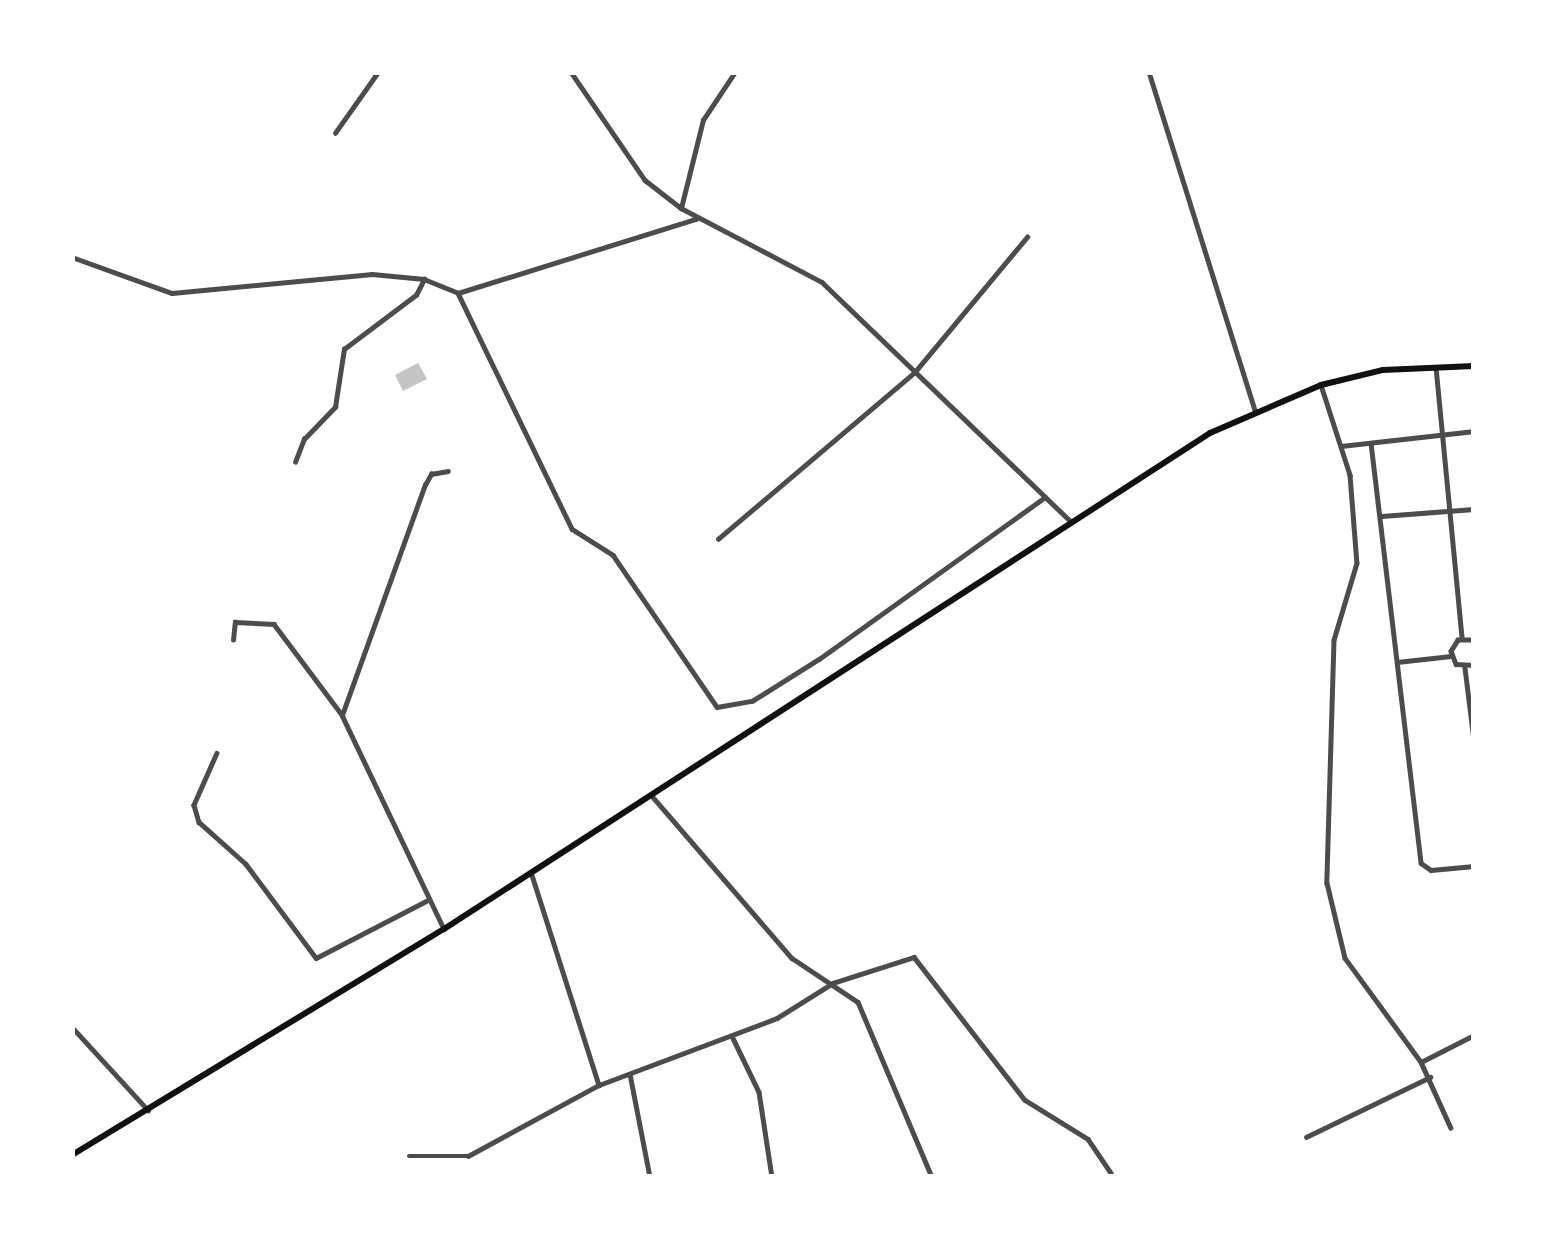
<!DOCTYPE html>
<html>
<head>
<meta charset="utf-8">
<style>
  body { margin:0 }
  #map { position:relative; width:1546px; height:1249px; overflow:hidden; background:#fff; font-family:"Varela Round",sans-serif }
  div>[style] { position:absolute }
  .building>* { inset:0; background:#c4c4c4 }
  .minor>* { height:4.5px; margin:-2.25px; padding:0 2.25px; transform-origin:2.25px; border-radius:2.25px; background:#4c4c4c }
  .primary>* { height:6px; margin:-3px; padding:0 3px; transform-origin:3px; border-radius:3px; background:#111 }
  span { translate:-50% -50%; white-space:nowrap; text-align:center; line-height:1.15; -webkit-text-stroke:12px #fff; paint-order:stroke }
  .frame { position:absolute; inset:0; border:75px solid #fff; pointer-events:none }
</style>
</head>
<body>
<div id="map">
  <div class="building">
    <i style="clip-path:polygon(418px 363px,427px 379px,403px 391px,395px 375px)"></i>
  </div>
  <div class="minor">
    <i style="left:571px;top:72px;width:131px;rotate:55.6deg"></i>
    <i style="left:645px;top:180px;width:46px;rotate:37.9deg"></i>
    <i style="left:681px;top:208px;width:159px;rotate:27.7deg"></i>
    <i style="left:822px;top:282px;width:344px;rotate:43.9deg"></i>
    <i style="left:1149px;top:72px;width:354px;rotate:72.6deg"></i>
    <i style="left:335px;top:133px;width:75px;rotate:-54.8deg"></i>
    <i style="left:681px;top:208px;width:91px;rotate:-76deg"></i>
    <i style="left:703px;top:120px;width:58px;rotate:-56.3deg"></i>
    <i style="left:72px;top:257px;width:106px;rotate:19.8deg"></i>
    <i style="left:172px;top:293px;width:201px;rotate:-5.4deg"></i>
    <i style="left:372px;top:274px;width:52px;rotate:5.5deg"></i>
    <i style="left:424px;top:279px;width:37px;rotate:22deg"></i>
    <i style="left:458px;top:293px;width:252px;rotate:-17.3deg"></i>
    <i style="left:458px;top:293px;width:262px;rotate:64.2deg"></i>
    <i style="left:572px;top:529px;width:49px;rotate:32.4deg"></i>
    <i style="left:613px;top:555px;width:184px;rotate:55.6deg"></i>
    <i style="left:717px;top:707px;width:36px;rotate:-10deg"></i>
    <i style="left:752px;top:701px;width:79px;rotate:-32.1deg"></i>
    <i style="left:819px;top:659px;width:278px;rotate:-35.6deg"></i>
    <i style="left:1436px;top:367px;width:272px;rotate:84.5deg"></i>
    <i style="left:1321px;top:385px;width:95px;rotate:72.1deg"></i>
    <i style="left:1350px;top:475px;width:88px;rotate:85.5deg"></i>
    <i style="left:1357px;top:563px;width:80px;rotate:106.6deg"></i>
    <i style="left:1334px;top:640px;width:243px;rotate:91.7deg"></i>
    <i style="left:1327px;top:883px;width:77px;rotate:76.5deg"></i>
    <i style="left:1345px;top:958px;width:129px;rotate:53.8deg"></i>
    <i style="left:1421px;top:1062px;width:72px;rotate:65.6deg"></i>
    <i style="left:1371px;top:443px;width:423px;rotate:83.2deg"></i>
    <i style="left:1421px;top:863px;width:12px;rotate:35deg"></i>
    <i style="left:1431px;top:870px;width:43px;rotate:-5.3deg"></i>
    <i style="left:1341px;top:446px;width:134px;rotate:-6.4deg"></i>
    <i style="left:295px;top:462px;width:25px;rotate:-69deg"></i>
    <i style="left:304px;top:439px;width:45px;rotate:-45.9deg"></i>
    <i style="left:335px;top:407px;width:59px;rotate:-81.2deg"></i>
    <i style="left:344px;top:349px;width:90px;rotate:-36.9deg"></i>
    <i style="left:416px;top:295px;width:18px;rotate:-63deg"></i>
    <i style="left:1382px;top:516px;width:92px;rotate:-4.4deg"></i>
    <i style="left:718px;top:539px;width:257px;rotate:-40.3deg"></i>
    <i style="left:914px;top:373px;width:177px;rotate:-50.3deg"></i>
    <i style="left:233px;top:640px;width:18px;rotate:-84deg"></i>
    <i style="left:235px;top:622px;width:39px;rotate:3deg"></i>
    <i style="left:274px;top:624px;width:114px;rotate:53.2deg"></i>
    <i style="left:342px;top:715px;width:237px;rotate:64.5deg"></i>
    <i style="left:1474px;top:640px;width:16px;rotate:180deg"></i>
    <i style="left:1458px;top:640px;width:13px;rotate:122deg"></i>
    <i style="left:1451px;top:651px;width:14px;rotate:69deg"></i>
    <i style="left:1456px;top:664px;width:18px;rotate:3deg"></i>
    <i style="left:1397px;top:662px;width:54px;rotate:-6.3deg"></i>
    <i style="left:1465px;top:668px;width:73px;rotate:82.9deg"></i>
    <i style="left:342px;top:715px;width:245px;rotate:-70.2deg"></i>
    <i style="left:425px;top:485px;width:13px;rotate:-61deg"></i>
    <i style="left:431px;top:474px;width:17px;rotate:-10deg"></i>
    <i style="left:217px;top:753px;width:57px;rotate:113.9deg"></i>
    <i style="left:194px;top:805px;width:18px;rotate:74deg"></i>
    <i style="left:199px;top:822px;width:63px;rotate:41.8deg"></i>
    <i style="left:246px;top:864px;width:117px;rotate:53.3deg"></i>
    <i style="left:316px;top:958px;width:124px;rotate:-27.4deg"></i>
    <i style="left:652px;top:796px;width:214px;rotate:49.2deg"></i>
    <i style="left:792px;top:958px;width:79px;rotate:33.7deg"></i>
    <i style="left:858px;top:1002px;width:190px;rotate:67.1deg"></i>
    <i style="left:531px;top:872px;width:224px;rotate:72.3deg"></i>
    <i style="left:599px;top:1085px;width:190px;rotate:-20.6deg"></i>
    <i style="left:777px;top:1018px;width:66px;rotate:-32deg"></i>
    <i style="left:833px;top:983px;width:85px;rotate:-17.8deg"></i>
    <i style="left:914px;top:957px;width:181px;rotate:52.2deg"></i>
    <i style="left:1025px;top:1100px;width:74px;rotate:31.8deg"></i>
    <i style="left:1088px;top:1139px;width:41px;rotate:55.9deg"></i>
    <i style="left:72px;top:1027px;width:113px;rotate:47.5deg"></i>
    <i style="left:732px;top:1036px;width:62px;rotate:64.3deg"></i>
    <i style="left:759px;top:1092px;width:86px;rotate:81.3deg"></i>
    <i style="left:1421px;top:1062px;width:59px;rotate:-27deg"></i>
    <i style="left:630px;top:1074px;width:105px;rotate:79deg"></i>
    <i style="left:1306px;top:1137px;width:138px;rotate:-25.8deg"></i>
    <i style="left:409px;top:1156px;width:59px"></i>
    <i style="left:468px;top:1156px;width:149px;rotate:-28.5deg"></i>
  </div>
  <div class="primary">
    <i style="left:72px;top:1155px;width:435px;rotate:-31.3deg"></i>
    <i style="left:444px;top:929px;width:913px;rotate:-32.92deg"></i>
    <i style="left:1210px;top:433px;width:121px;rotate:-23.4deg"></i>
    <i style="left:1321px;top:385px;width:64px;rotate:-13.6deg"></i>
    <i style="left:1383px;top:370px;width:91px;rotate:-2.5deg"></i>
  </div>
  <div class="frame"></div>
</div>
</body>
</html>
